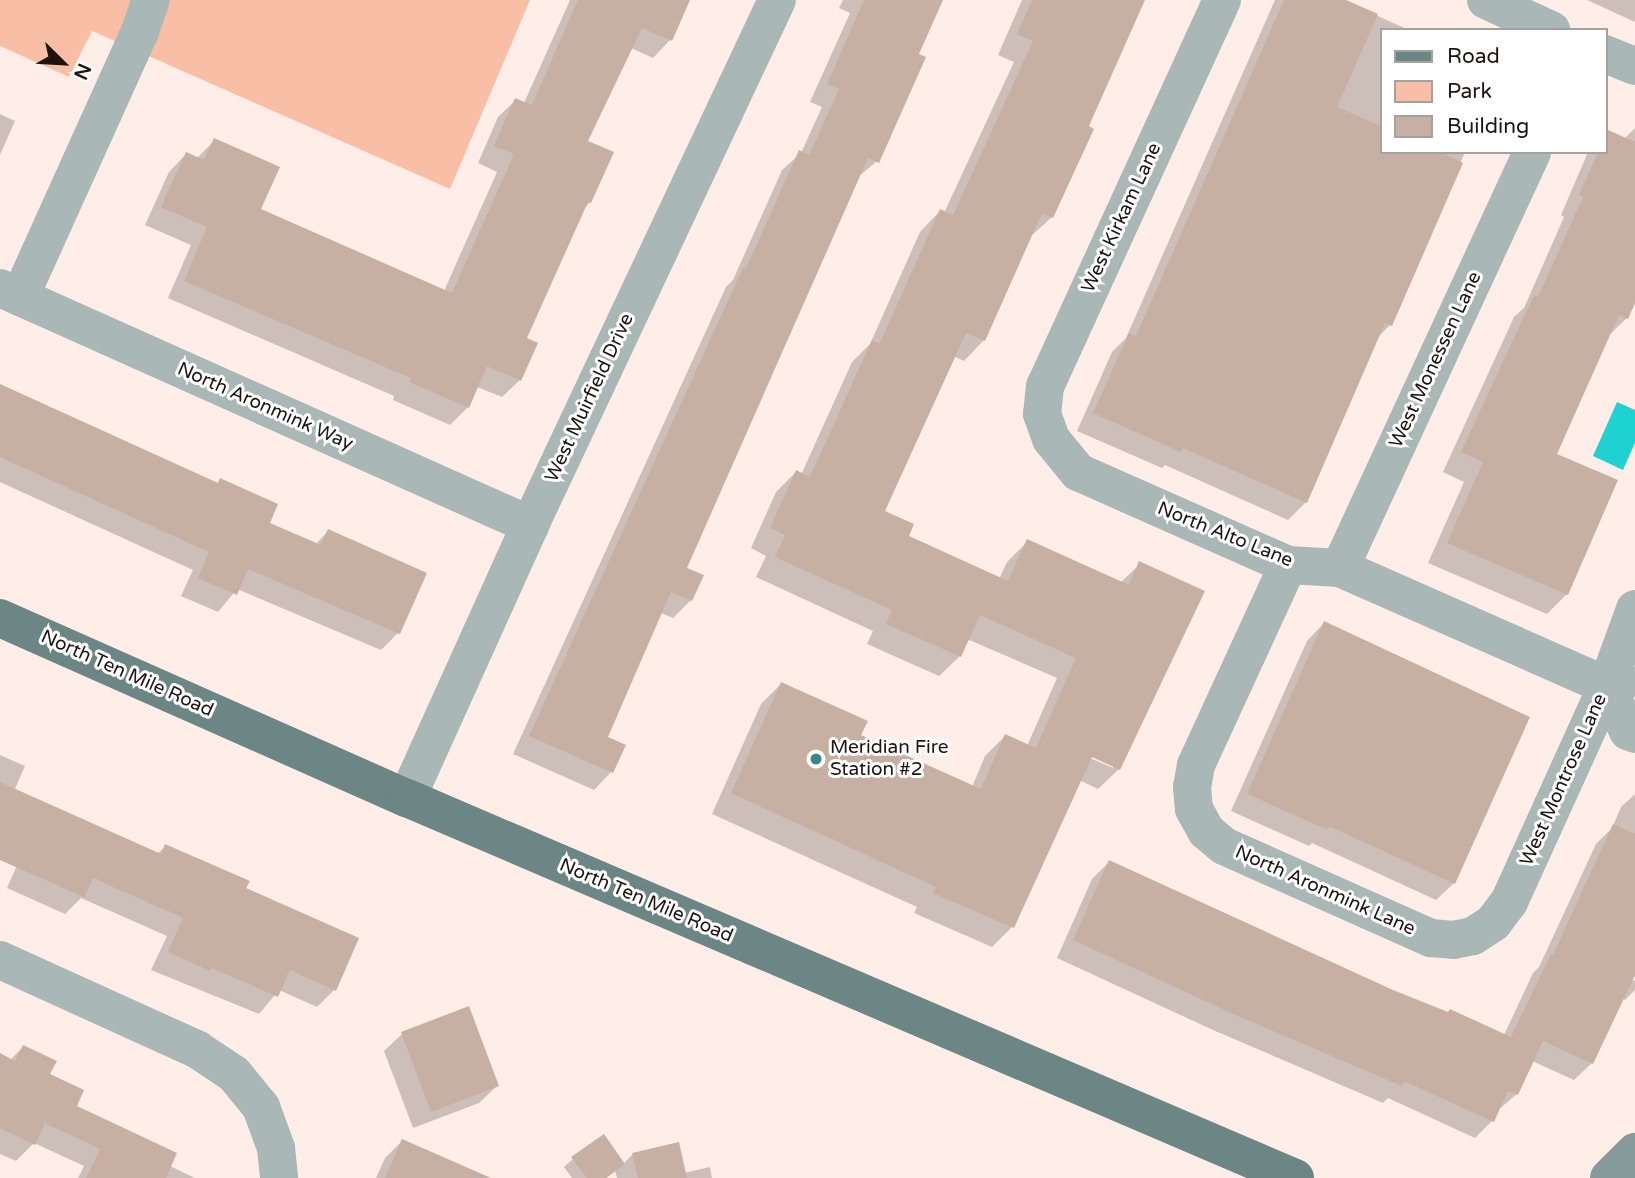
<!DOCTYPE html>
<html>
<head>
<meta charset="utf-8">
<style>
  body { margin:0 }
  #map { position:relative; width:1635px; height:1178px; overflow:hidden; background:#ffeee7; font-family:"Varela Round",sans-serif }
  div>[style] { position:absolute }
  .green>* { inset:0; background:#f9bea6 }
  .water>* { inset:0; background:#1fd2d2 }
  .shadow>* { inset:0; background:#0003 }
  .building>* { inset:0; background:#c8afa4 }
  .street>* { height:38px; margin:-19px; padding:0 19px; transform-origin:19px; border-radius:19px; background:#a9b7b7 }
  .secondary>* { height:38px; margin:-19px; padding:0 19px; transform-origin:19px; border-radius:19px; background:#869a9a }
  .primary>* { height:38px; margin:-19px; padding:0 19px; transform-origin:19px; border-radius:19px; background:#6c8585 }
  .dots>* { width:19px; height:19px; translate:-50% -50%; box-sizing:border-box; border:4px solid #fff; border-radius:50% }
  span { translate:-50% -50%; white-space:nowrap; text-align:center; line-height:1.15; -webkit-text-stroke:6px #fff; paint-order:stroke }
  .street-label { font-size:19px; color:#1d1410 }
  .poi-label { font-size:19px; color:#1d1410 }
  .left { translate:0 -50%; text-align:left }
  .legend { position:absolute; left:1380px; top:28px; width:228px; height:126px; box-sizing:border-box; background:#fff; border:2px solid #a5a19f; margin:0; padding:9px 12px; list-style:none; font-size:21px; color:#1d1410 }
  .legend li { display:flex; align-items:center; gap:14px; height:35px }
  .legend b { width:35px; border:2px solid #a5a19f }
  .north { position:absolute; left:28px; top:28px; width:70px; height:70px; -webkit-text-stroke:5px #fff; paint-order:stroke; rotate:114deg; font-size:19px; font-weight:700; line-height:28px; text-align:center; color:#1d1410 }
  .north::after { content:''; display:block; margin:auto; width:24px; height:32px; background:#1d1410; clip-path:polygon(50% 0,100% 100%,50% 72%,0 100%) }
</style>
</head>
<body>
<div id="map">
  <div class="green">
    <i style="clip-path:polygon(0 0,530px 0,450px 189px,92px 31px,69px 77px,0 46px)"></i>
  </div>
  <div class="water">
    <i style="clip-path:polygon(1617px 402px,1635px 410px,1635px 443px,1623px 470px,1593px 456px)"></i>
  </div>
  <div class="shadow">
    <i style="clip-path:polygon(570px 0,688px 0,670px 40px,653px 58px,631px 48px,586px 142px,590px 202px,583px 210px,525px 339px,520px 380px,502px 397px,477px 387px,468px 407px,450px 425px,393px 400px,394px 396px,168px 298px,191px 245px,145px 225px,169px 172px,186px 154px,196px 159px,215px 140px,259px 210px,444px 291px,497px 172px,478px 163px,498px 117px,516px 100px,524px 103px)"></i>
    <i style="clip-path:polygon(843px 0,942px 0,916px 55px,877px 161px,857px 178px,684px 568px,701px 576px,691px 600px,673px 618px,661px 613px,606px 738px,611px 772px,594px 790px,513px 754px,726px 287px,733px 280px,782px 170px,801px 153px,822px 107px,810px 102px,850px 13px,839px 8px)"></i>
    <i style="clip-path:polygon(evenodd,1022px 0,1143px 0,1086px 127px,1052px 217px,1030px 237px,984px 340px,964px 361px,953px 356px,883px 512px,906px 537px,999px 579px,1007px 562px,1027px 542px,1120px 583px,1140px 564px,1119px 769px,1098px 789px,1079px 780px,1012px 927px,992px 947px,914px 913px,917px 907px,712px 814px,761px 704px,781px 684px,859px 736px,972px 787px,985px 756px,1005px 736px,1027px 746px,1057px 678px,967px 639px,960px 656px,939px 676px,867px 644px,873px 631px,756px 577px,766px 556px,751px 548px,776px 492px,796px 472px,801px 475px,852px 362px,870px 344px,920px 232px,940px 211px,944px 213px,1014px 62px,998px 55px,1022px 0,1084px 752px,1113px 764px,1113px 768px,1083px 755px,1084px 752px)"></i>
    <i style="clip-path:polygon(1275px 0,1342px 0,1409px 30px,1381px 30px,1381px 152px,1465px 152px,1390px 325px,1376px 339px,1306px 502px,1288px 520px,1165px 465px,1162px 468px,1077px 431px,1112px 352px,1126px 338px)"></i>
    <i style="clip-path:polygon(1587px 0,1635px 0,1635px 22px)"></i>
    <i style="clip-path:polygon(0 114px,15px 121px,0 155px)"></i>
    <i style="clip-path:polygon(1635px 128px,1635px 299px,1627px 318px,1607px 337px,1555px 455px,1567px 594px,1547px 614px,1428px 563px,1464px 482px,1443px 472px,1514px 317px,1524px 308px,1564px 217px,1561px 215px,1588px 152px,1605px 152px,1605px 135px,1609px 132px,1624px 139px)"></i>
    <i style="clip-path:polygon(0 386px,268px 524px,315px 545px,328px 531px,398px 633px,381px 650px,237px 589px,218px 612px,181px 596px,193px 570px,0 482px)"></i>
    <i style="clip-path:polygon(1324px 623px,1454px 883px,1436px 900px,1312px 843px,1309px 846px,1231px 811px,1307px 641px)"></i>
    <i style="clip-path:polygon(0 755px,25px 766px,14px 791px,157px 854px,166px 846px,244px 889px,334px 990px,317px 1007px,279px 990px,259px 1014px,151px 970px,167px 936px,81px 898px,65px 914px,7px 888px,18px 863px,0 855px)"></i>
    <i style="clip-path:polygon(1635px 794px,1635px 977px,1626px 973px,1625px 976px,1635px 981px,1635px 990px,1625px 1000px,1622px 998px,1592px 1063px,1574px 1080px,1532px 1061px,1517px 1094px,1497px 1111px,1492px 1121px,1475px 1138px,1388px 1098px,1383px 1103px,1213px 1030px,1057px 958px,1092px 879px,1109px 862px,1392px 992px,1504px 1035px,1533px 973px,1539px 967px,1596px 844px,1612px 828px,1621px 807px)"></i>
    <i style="clip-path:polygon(402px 1034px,497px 1086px,479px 1103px,413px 1128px,384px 1051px)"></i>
    <i style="clip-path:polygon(23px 1047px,74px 1107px,170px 1166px,195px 1178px,78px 1178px,84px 1166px,34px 1143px,16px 1161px,0 1154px,0 1055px,10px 1060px)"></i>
    <i style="clip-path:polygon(402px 1141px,469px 1178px,376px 1178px,385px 1158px)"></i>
    <i style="clip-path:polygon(633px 1154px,684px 1173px,710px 1167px,712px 1178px,617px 1178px,615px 1171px,606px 1178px,572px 1178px,564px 1167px,573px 1159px,623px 1164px)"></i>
  </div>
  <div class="building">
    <i style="clip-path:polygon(578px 0,690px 0,672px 41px,642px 28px,588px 141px,614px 152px,591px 203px,588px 202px,527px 338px,538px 343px,521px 381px,487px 366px,469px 408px,409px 382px,411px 378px,184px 281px,207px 227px,161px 207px,186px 152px,204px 160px,214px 138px,280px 167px,261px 209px,452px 293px,514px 154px,494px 146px,515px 98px,532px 105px)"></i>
    <i style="clip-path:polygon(864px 0,943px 0,919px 54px,926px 57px,879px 163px,868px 158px,687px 568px,704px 575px,692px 601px,671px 592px,634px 677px,608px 737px,626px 745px,613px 773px,529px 736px,743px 268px,746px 269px,799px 150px,809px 155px,839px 89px,827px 84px)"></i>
    <i style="clip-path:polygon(1032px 0,1145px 0,1089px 126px,1094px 129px,1053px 218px,1042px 213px,985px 341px,966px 333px,885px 511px,914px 524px,909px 536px,1008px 581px,1027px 539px,1129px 585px,1139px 561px,1205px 591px,1120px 770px,1092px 757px,1014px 928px,933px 893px,936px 887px,731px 793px,781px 682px,868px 721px,861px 735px,981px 789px,1005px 734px,1036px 748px,1076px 658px,980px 615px,961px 657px,886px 624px,892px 610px,775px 557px,785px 535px,770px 528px,796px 470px,810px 477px,872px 340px,880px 343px,940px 209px,953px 215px,1033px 41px,1017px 34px)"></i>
    <i style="clip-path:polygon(1284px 0,1346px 0,1378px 14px,1337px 107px,1381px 126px,1381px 152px,1440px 152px,1463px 163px,1392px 326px,1385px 323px,1307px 503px,1183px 448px,1181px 452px,1093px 413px,1129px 333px,1136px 336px)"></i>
    <i style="clip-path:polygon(1608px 130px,1635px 142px,1635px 303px,1628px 319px,1619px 315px,1557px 454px,1618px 480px,1568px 595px,1447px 543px,1483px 462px,1461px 452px,1534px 295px,1538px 297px,1583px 197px,1579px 195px,1598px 152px,1605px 152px)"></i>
    <i style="clip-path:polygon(0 384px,218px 483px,220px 478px,278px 504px,270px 523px,321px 545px,328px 529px,427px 573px,400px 634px,248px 569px,237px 595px,198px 578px,209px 552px,0 457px)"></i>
    <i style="clip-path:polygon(1324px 621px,1530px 717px,1455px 884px,1329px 826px,1328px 830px,1247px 794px)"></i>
    <i style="clip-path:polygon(0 782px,161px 854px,165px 844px,250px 881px,246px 888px,359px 938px,336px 991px,290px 970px,278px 997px,212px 968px,210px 971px,168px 952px,183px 918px,93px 878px,84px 897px,0 860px)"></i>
    <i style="clip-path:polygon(1613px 824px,1635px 834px,1635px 975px,1593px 1064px,1543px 1041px,1518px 1095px,1508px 1091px,1494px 1122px,1404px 1081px,1402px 1086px,1231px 1013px,1073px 940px,1109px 860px,1393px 990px,1448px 1012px,1450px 1009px,1511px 1037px,1551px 954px,1553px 955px)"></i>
    <i style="clip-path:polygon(469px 1006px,499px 1086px,431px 1112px,401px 1032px)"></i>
    <i style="clip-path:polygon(23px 1045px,57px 1061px,50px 1074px,84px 1090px,77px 1106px,177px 1153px,166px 1178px,86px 1178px,100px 1149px,45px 1123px,35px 1145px,0 1128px,0 1053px,15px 1061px)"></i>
    <i style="clip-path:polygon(604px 1134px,625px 1164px,606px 1178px,587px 1178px,571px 1157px)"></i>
    <i style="clip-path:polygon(402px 1139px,491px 1178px,385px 1178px)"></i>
    <i style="clip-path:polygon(679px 1142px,687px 1178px,638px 1178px,632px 1153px)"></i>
  </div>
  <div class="street">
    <i style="left:1222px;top:0;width:425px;rotate:114.6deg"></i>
    <i style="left:1045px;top:386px;width:28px;rotate:96deg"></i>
    <i style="left:1042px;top:414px;width:27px;rotate:70deg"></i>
    <i style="left:1051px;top:439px;width:43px;rotate:50.7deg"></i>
    <i style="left:1078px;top:472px;width:230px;rotate:23.9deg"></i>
    <i style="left:1288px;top:565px;width:52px;rotate:3.3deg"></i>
    <i style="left:1340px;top:568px;width:292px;rotate:23.8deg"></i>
    <i style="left:1486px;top:0;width:72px;rotate:24.8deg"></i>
    <i style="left:1605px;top:54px;width:32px;rotate:22deg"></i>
    <i style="left:0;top:288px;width:581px;rotate:24.09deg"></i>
    <i style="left:20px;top:297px;width:289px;rotate:-65.7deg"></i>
    <i style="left:139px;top:34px;width:36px;rotate:-71deg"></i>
    <i style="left:1288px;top:565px;width:220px;rotate:114.7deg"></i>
    <i style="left:1196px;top:765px;width:22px;rotate:100deg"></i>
    <i style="left:1192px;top:787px;width:22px;rotate:85deg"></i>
    <i style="left:1194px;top:809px;width:25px;rotate:61deg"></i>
    <i style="left:1206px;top:831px;width:23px;rotate:40deg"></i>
    <i style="left:1224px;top:846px;width:227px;rotate:24deg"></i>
    <i style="left:1431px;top:938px;width:22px;rotate:5deg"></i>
    <i style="left:1453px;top:940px;width:20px;rotate:-11deg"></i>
    <i style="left:1473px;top:936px;width:24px;rotate:-33deg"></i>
    <i style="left:1493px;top:923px;width:26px;rotate:-53deg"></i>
    <i style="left:1509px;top:902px;width:237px;rotate:-65.6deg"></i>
    <i style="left:1607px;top:686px;width:82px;rotate:-70deg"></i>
    <i style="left:1340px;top:568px;width:458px;rotate:-65.2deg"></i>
    <i style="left:1623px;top:682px;width:16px;rotate:166deg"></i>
    <i style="left:1607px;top:686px;width:50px;rotate:65deg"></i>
    <i style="left:1628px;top:731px;width:8px;rotate:23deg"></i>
    <i style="left:407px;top:798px;width:299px;rotate:-65.7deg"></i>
    <i style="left:530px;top:525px;width:580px;rotate:-64.8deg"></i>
    <i style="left:0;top:960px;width:217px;rotate:24.4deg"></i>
    <i style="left:198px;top:1050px;width:43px;rotate:33.7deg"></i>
    <i style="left:234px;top:1074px;width:43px;rotate:50.7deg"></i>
    <i style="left:261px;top:1107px;width:44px;rotate:69.9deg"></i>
    <i style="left:276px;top:1148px;width:30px;rotate:84deg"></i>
  </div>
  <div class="secondary">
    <i style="left:1609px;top:1178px;width:37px;rotate:-45deg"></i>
  </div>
  <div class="primary">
    <i style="left:0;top:618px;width:445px;rotate:23.9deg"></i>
    <i style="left:407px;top:798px;width:966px;rotate:23.17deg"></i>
  </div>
  <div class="dots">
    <i style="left:816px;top:759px;background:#3e8686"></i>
  </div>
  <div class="street-label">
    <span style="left:1122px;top:218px;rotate:-65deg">West Kirkam Lane</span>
    <span style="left:1436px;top:360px;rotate:-65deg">West Monessen Lane</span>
    <span style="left:590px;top:398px;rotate:-65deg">West Muirfield Drive</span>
    <span style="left:265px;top:407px;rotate:24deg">North Aronmink Way</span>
    <span style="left:1225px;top:535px;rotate:22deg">North Alto Lane</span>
    <span style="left:127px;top:674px;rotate:24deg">North Ten Mile Road</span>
    <span style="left:1564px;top:780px;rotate:-66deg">West Montrose Lane</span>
    <span style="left:1325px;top:891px;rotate:24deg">North Aronmink Lane</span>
    <span style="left:646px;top:901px;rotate:23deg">North Ten Mile Road</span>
  </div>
  <div class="poi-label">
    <span class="left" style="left:830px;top:759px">Meridian Fire<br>Station #2</span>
  </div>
  <ul class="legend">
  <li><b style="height:9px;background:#6c8585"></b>Road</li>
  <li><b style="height:19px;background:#f9bea6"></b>Park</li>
  <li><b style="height:19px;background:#c8afa4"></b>Building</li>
  </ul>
  <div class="north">N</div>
</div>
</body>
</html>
